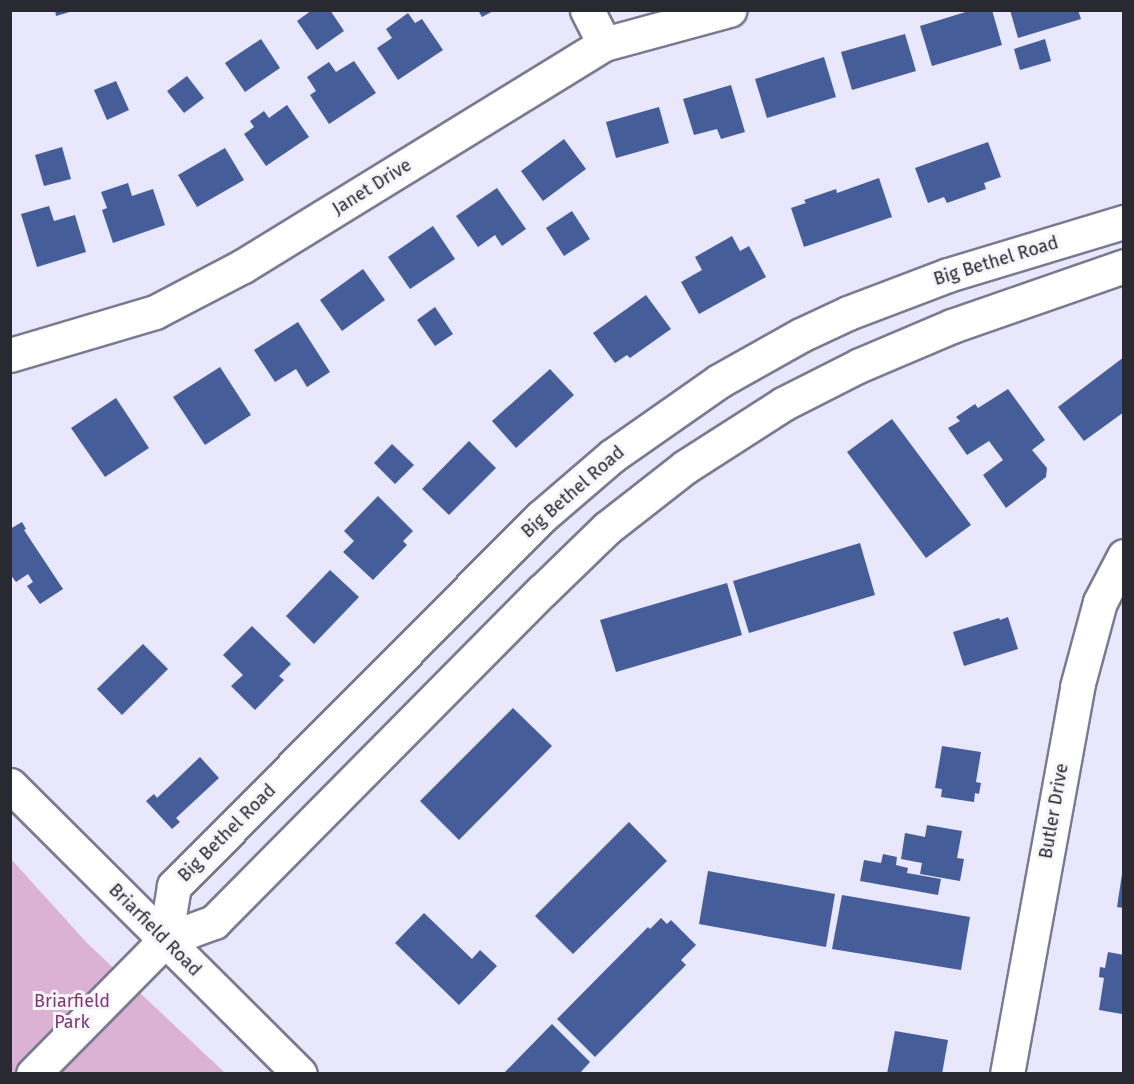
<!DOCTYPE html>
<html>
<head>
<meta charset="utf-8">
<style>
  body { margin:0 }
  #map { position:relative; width:1134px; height:1084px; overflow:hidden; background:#e8e7fc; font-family:"Fira Sans",sans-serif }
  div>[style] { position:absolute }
  .green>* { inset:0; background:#dbb2d3 }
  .building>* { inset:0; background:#455d98 }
  .roads { filter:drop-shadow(2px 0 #7b7a90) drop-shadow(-2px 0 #7b7a90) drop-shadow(0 2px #7b7a90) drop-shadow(0 -2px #7b7a90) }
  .minor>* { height:33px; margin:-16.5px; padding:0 16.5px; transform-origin:16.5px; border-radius:16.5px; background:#fff }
  .tertiary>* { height:33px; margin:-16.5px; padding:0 16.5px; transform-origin:16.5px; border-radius:16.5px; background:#fff }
  .secondary>* { height:33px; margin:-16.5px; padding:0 16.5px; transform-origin:16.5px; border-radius:16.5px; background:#fff }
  span { translate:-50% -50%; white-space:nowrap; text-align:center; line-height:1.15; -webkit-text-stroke:6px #f6f6fb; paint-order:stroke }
  .street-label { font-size:18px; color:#292932 }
  .park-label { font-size:18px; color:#803776 }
  .frame { position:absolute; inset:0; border:12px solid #292932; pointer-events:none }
</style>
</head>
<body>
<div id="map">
  <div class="green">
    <i style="clip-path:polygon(10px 858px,87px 943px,225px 1073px,11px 1073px)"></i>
  </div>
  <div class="building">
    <i style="clip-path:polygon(55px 10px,73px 10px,73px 11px,56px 16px)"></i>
    <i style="clip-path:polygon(312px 10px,330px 10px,344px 31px,317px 50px,297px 21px)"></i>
    <i style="clip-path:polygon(478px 10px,495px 10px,482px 17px)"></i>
    <i style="clip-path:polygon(972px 10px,992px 10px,1002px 45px,932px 66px,920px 26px)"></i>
    <i style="clip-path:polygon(1010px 10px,1078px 10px,1081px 19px,1018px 38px)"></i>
    <i style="clip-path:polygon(408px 13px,415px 23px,422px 19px,443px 50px,398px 80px,377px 48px,392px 38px,386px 29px)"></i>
    <i style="clip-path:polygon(905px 34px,916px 71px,852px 90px,841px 52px)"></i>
    <i style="clip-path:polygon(261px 39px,280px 68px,245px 92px,225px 63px)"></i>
    <i style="clip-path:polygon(1045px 39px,1051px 61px,1020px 70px,1014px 49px)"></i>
    <i style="clip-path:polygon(824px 57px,836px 97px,767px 118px,755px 79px)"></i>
    <i style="clip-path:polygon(354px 61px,376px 93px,329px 124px,310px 95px,316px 91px,307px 77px,329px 62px,336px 72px)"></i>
    <i style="clip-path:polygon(187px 76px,204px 98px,184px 113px,167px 91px)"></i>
    <i style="clip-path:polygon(116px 81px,129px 110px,107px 120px,94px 90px)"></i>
    <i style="clip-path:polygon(731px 85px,745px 132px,721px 139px,717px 129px,694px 135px,683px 99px)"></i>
    <i style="clip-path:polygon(287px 105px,309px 137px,266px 166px,244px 134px,254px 127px,250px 121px,264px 111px,269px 118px)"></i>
    <i style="clip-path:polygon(659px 107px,669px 143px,616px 158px,606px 122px)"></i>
    <i style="clip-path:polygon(564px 139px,586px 169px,543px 201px,521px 171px)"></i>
    <i style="clip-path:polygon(988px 142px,1001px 177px,984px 183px,986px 189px,947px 203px,944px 197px,928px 203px,915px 168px)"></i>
    <i style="clip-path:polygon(62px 147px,71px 179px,44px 186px,35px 155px)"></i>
    <i style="clip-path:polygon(225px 148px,244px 180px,197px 207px,178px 175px)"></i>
    <i style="clip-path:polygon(879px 178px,892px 217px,804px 247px,791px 208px,806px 203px,804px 200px,836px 189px,837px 193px)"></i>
    <i style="clip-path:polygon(128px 183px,132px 196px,153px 189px,165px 225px,113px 243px,102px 210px,107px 208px,101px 192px)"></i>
    <i style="clip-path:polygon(497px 188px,526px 229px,502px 246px,495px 235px,478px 247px,456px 216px)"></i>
    <i style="clip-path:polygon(49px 206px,54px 221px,75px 215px,86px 252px,37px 267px,21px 214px)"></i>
    <i style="clip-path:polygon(572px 211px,590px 239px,564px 256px,546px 228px)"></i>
    <i style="clip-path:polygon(433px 226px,455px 259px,410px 289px,388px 257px)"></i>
    <i style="clip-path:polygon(732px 236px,740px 251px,749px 246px,766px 277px,699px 314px,681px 282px,702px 270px,695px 257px)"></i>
    <i style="clip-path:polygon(363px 269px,385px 300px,342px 331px,320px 300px)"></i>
    <i style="clip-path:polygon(646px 295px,671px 329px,630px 358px,627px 355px,615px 363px,593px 333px)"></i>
    <i style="clip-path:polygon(435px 307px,453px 334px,435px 346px,417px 320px)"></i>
    <i style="clip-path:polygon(298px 322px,330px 372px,307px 387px,296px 369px,275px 382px,254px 350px)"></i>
    <i style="clip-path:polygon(1124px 357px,1124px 412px,1084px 441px,1058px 407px)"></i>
    <i style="clip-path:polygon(220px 367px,251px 415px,205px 445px,173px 397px)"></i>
    <i style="clip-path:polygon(550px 369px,574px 395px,516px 448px,492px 421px)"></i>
    <i style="clip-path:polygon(1008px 389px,1045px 440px,1032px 450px,1047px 468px,1046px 477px,1006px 508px,983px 475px,1003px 460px,989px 441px,967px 455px,948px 428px,960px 421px,956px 417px,975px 404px,978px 408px)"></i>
    <i style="clip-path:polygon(116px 398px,149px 448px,105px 477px,71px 428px)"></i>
    <i style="clip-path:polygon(892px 419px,971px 525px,926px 558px,847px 452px)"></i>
    <i style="clip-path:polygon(469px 441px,496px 468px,449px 515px,422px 489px)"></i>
    <i style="clip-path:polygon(392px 444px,414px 465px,395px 484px,374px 463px)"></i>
    <i style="clip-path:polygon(378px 496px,413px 531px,403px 541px,407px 545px,373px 580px,343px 552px,354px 541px,344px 531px)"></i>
    <i style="clip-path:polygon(22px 522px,26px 529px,24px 530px,63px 589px,40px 604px,27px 586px,33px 582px,28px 574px,16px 582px,10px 574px,10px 529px)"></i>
    <i style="clip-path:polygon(860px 543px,875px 595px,749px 633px,733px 581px)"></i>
    <i style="clip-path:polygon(330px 570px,359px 597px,314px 644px,286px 616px)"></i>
    <i style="clip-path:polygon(727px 583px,742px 635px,616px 672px,600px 620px)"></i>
    <i style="clip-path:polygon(1008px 617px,1018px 649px,964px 666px,953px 632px,999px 618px,1000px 620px)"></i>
    <i style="clip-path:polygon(252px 626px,291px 664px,279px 676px,284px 680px,255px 710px,231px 686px,243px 675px,223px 655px)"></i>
    <i style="clip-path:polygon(143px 644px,168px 669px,122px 715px,97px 689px)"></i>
    <i style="clip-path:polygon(513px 708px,552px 746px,459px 840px,420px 801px)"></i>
    <i style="clip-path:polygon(942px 746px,981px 752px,976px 782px,981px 783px,979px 794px,975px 793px,974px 802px,941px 797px,942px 789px,935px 788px)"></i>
    <i style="clip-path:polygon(200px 757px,219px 778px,176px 818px,180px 822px,172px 829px,146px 801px,154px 794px,157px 798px)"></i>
    <i style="clip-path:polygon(629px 822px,667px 861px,573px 954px,535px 916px)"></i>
    <i style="clip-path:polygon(927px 825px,962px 831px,957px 858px,964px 859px,960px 881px,920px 874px,922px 863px,901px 859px,905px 833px,925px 837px)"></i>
    <i style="clip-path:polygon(883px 854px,897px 857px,896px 865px,908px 868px,907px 873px,941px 879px,938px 895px,860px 881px,864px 860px,881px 863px)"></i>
    <i style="clip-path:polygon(708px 871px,835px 894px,826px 947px,699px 924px)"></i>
    <i style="clip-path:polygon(1122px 874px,1124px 874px,1124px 908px,1117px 907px)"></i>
    <i style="clip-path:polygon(842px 895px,970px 917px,961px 970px,832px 949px)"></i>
    <i style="clip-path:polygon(424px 913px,472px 959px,480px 950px,497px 966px,459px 1005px,395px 943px)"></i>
    <i style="clip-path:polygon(661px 918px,667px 924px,671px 920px,696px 945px,681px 960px,686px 965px,595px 1057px,557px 1019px,648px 927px,650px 929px)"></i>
    <i style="clip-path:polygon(1108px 952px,1124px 955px,1122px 1014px,1099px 1010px,1104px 978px,1099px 977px,1100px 967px,1105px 968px)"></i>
    <i style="clip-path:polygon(552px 1024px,590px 1062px,579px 1074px,503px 1074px)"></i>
    <i style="clip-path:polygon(895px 1031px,948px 1040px,942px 1074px,887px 1074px)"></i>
  </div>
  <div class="roads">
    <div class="minor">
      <i style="left:587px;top:10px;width:38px;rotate:63deg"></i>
      <i style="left:10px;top:355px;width:151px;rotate:-16.5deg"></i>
      <i style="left:155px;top:312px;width:99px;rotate:-27.6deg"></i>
      <i style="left:243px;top:266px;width:424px;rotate:-31.6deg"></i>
      <i style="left:604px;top:44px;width:130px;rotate:-15.2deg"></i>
      <i style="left:1007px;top:1074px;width:393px;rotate:-79.7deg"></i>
      <i style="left:1077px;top:687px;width:88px;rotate:-74.9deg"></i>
      <i style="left:1100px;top:602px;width:52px;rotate:-62.4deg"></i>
    </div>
    <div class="tertiary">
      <i style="left:33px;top:1074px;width:188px;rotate:-45.4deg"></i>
    </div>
    <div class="secondary">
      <i style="left:10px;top:785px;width:409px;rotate:44.9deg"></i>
      <i style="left:165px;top:940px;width:55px;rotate:-80.5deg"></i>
      <i style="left:174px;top:886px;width:520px;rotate:-45.16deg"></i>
      <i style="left:541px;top:517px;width:94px;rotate:-40.7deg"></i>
      <i style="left:612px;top:456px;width:131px;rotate:-35deg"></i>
      <i style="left:719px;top:381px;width:94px;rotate:-29.3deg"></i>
      <i style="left:801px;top:335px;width:52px;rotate:-25.1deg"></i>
      <i style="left:848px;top:313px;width:107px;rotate:-20.8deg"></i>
      <i style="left:948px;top:275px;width:184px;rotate:-16.8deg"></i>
      <i style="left:165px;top:940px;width:52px;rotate:-20.2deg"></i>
      <i style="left:214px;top:922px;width:466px;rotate:-45.3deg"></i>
      <i style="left:542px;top:591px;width:91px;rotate:-44.1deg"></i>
      <i style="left:607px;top:528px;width:99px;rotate:-38deg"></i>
      <i style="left:685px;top:467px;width:117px;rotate:-32.7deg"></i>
      <i style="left:783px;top:404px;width:86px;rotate:-26.9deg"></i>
      <i style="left:860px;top:365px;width:100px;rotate:-23deg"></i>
      <i style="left:952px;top:326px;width:182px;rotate:-19.2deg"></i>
    </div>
  </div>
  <div class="street-label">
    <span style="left:372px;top:187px;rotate:-32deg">Janet Drive</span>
    <span style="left:996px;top:261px;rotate:-17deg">Big Bethel Road</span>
    <span style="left:573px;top:492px;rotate:-41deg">Big Bethel Road</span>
    <span style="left:1054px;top:811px;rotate:-80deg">Butler Drive</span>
    <span style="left:227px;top:833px;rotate:-45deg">Big Bethel Road</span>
    <span style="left:155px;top:930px;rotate:45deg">Briarfield Road</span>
  </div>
  <div class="park-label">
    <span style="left:72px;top:1012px">Briarfield<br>Park</span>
  </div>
  <div class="frame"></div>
</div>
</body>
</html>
